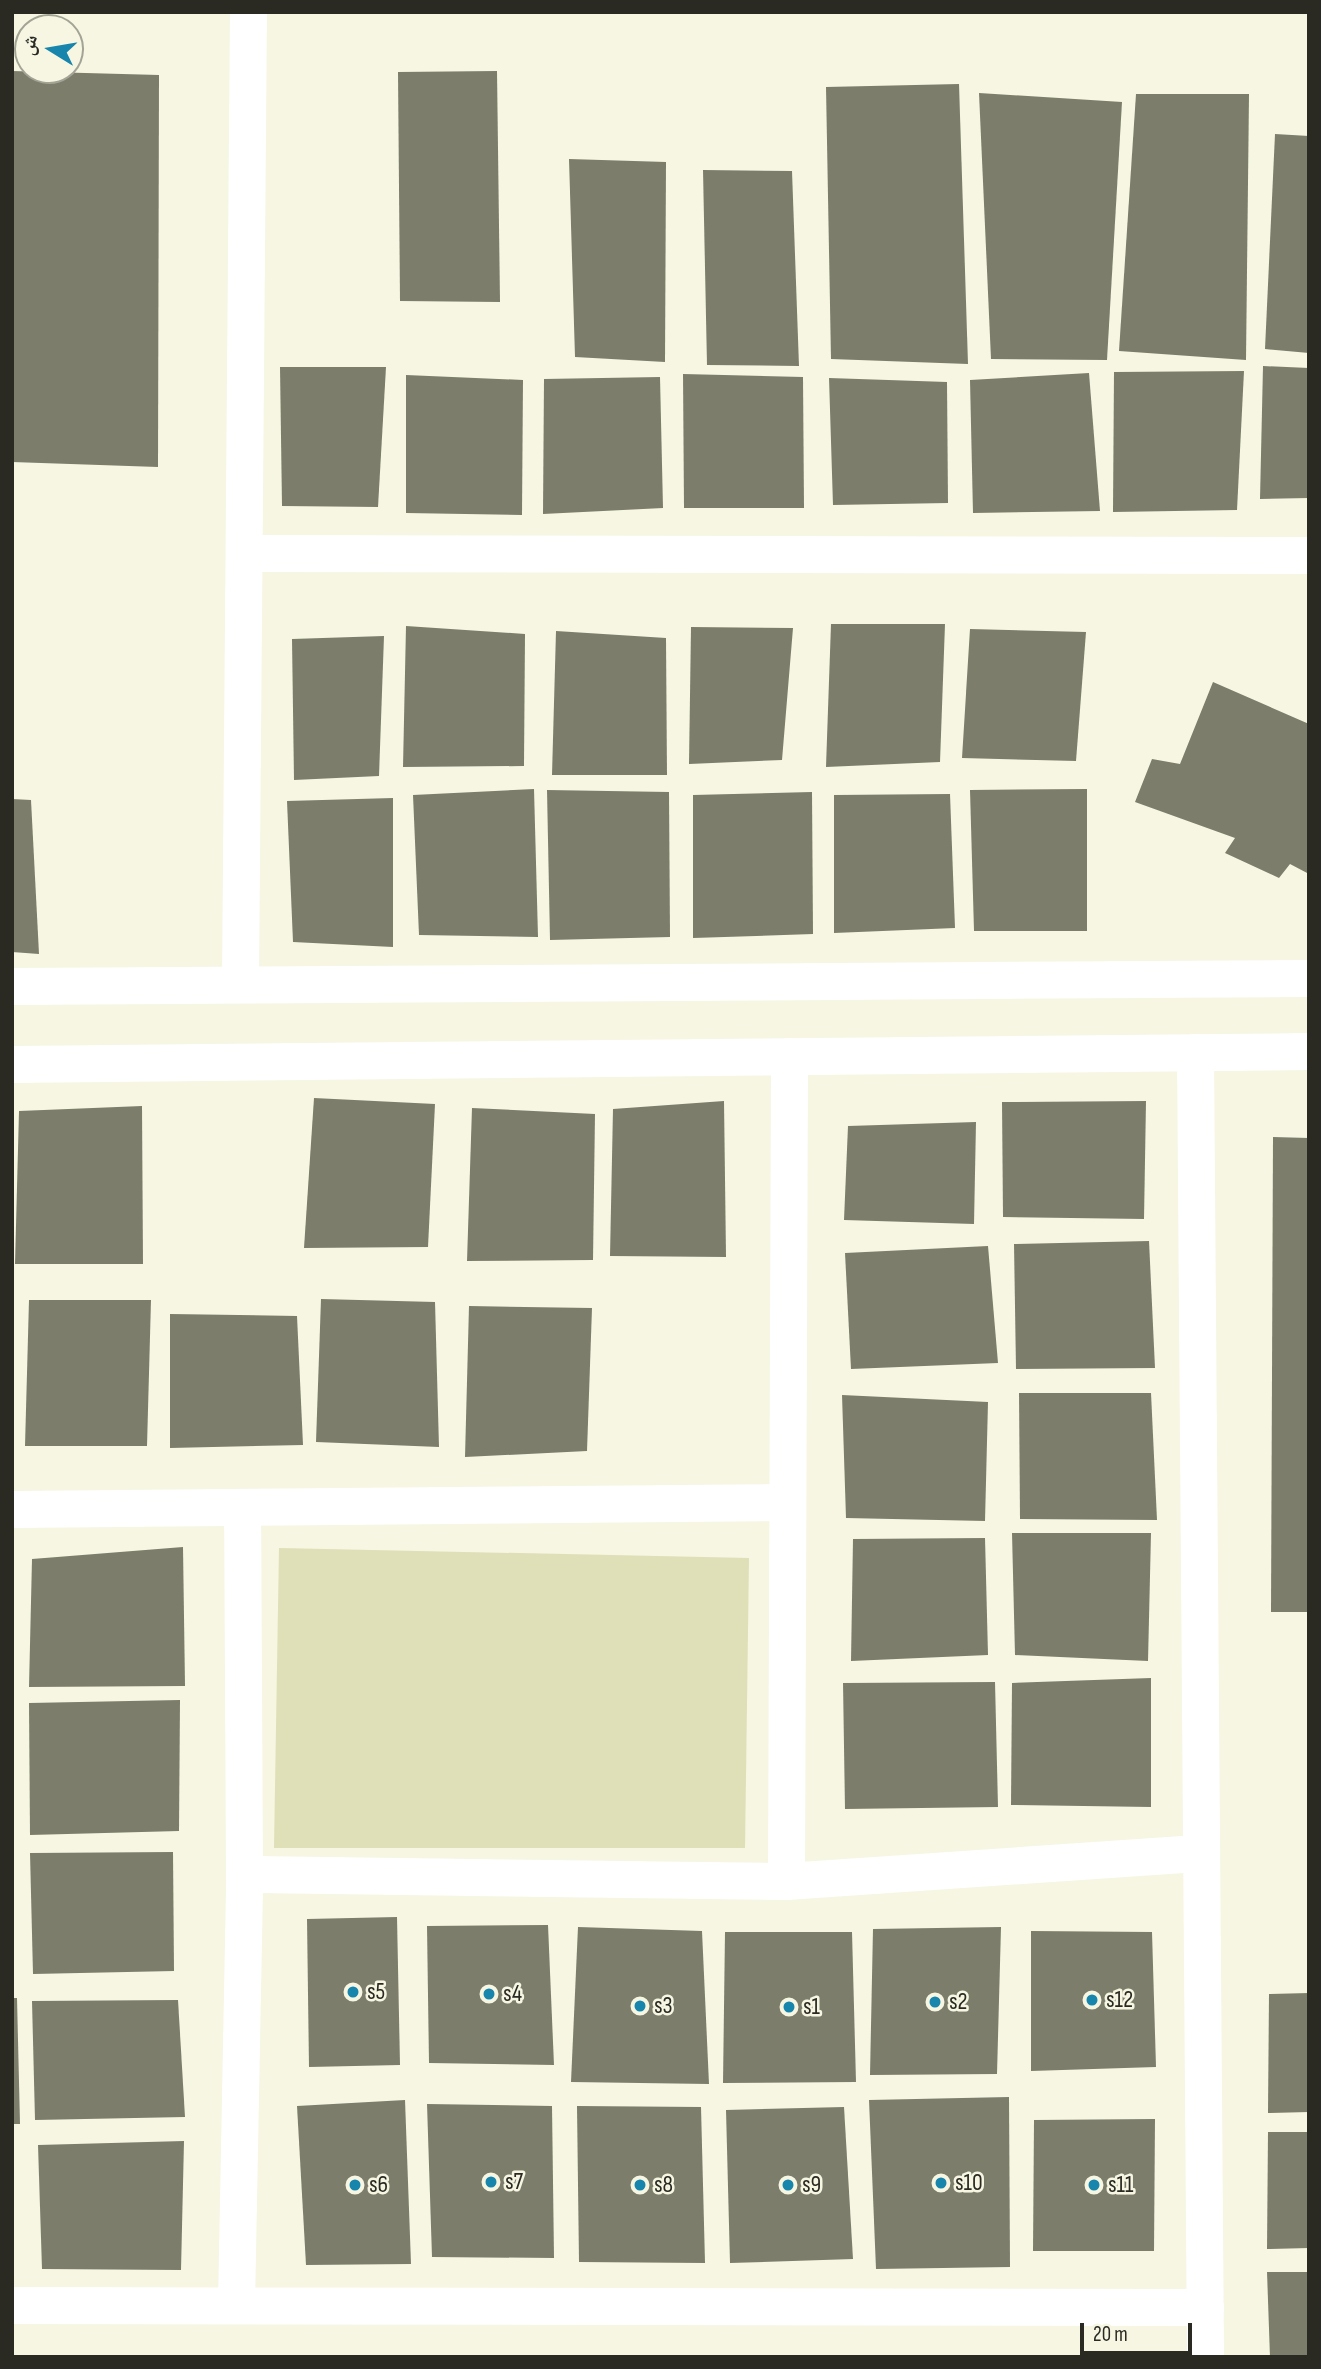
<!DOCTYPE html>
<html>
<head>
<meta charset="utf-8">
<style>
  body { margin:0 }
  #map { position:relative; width:1321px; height:2369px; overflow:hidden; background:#f6f6e3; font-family:"Sofia Sans Condensed","Noto Naskh Arabic",sans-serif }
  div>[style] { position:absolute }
  .green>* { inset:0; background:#dfdfb8 }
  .building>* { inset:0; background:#7d7d6c }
  .minor>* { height:37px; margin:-18.5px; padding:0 18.5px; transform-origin:18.5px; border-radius:18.5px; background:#fff }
  .dots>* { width:19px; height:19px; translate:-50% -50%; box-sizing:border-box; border:4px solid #f6f6e3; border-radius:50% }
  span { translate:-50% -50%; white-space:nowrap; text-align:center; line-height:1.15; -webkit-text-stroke:5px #f6f6e3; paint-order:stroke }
  .poi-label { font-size:24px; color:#2a2a23 }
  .left { translate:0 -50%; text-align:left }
  .frame { position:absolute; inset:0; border:14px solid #2a2a23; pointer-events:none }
  .north { position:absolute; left:14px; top:14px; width:70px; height:70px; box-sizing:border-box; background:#f6f6e3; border:2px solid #a4a496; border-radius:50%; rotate:281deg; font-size:19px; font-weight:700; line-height:28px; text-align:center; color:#2a2a23 }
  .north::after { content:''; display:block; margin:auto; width:24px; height:32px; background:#1785ac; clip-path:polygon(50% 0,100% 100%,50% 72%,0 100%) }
  .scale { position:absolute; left:1080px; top:2323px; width:112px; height:32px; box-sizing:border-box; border:4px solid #2a2a23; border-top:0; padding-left:9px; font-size:21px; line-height:24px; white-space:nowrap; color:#2a2a23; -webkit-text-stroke:5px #f6f6e3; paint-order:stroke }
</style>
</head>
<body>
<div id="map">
  <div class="green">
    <i style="clip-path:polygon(279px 1548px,749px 1558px,745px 1848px,274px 1848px)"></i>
  </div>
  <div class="building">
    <i style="clip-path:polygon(12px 71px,159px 75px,158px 467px,12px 462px)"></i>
    <i style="clip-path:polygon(497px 71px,500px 302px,400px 301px,398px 72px)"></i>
    <i style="clip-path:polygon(959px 84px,968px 364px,831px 359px,826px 87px)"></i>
    <i style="clip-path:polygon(979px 93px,1122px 102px,1107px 360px,991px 359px)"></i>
    <i style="clip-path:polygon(1136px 94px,1249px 94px,1246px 360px,1119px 351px)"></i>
    <i style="clip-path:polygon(1275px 134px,1309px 136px,1309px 353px,1265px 349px)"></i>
    <i style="clip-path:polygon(569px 159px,666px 162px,665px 362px,575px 357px)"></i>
    <i style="clip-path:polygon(703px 170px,792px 171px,799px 366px,707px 365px)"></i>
    <i style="clip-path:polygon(1263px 366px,1309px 368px,1309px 498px,1260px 499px)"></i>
    <i style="clip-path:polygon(280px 367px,386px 367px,378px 507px,282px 506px)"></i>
    <i style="clip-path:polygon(1244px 371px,1237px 510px,1113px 512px,1114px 372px)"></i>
    <i style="clip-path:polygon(1089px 373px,1100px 511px,973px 513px,970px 380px)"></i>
    <i style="clip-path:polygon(683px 374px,803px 377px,804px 508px,684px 508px)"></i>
    <i style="clip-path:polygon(406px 375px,523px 380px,522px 515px,406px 513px)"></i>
    <i style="clip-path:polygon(660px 377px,663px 508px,543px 514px,544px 379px)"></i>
    <i style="clip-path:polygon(829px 378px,947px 382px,948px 503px,833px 505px)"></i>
    <i style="clip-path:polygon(831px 624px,945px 624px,940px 762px,826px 767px)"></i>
    <i style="clip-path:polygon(406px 626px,525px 634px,524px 766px,403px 767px)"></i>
    <i style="clip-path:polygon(691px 627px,793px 628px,782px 760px,689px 764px)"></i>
    <i style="clip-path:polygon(970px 629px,1086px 632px,1076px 761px,962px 758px)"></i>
    <i style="clip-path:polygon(556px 631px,666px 638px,667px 775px,552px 775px)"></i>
    <i style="clip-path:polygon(384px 636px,379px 776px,294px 780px,292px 639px)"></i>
    <i style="clip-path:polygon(1213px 682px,1309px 724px,1309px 874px,1290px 864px,1279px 878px,1225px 853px,1235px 838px,1135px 802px,1152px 759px,1180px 764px)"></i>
    <i style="clip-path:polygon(534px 789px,538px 937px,419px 935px,413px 795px)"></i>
    <i style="clip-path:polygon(1087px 789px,1087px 931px,974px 931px,970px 790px)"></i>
    <i style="clip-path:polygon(547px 790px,669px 792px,670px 937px,550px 940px)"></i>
    <i style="clip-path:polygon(812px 792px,813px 934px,693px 938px,693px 795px)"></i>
    <i style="clip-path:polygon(950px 794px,955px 928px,834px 933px,834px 795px)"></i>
    <i style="clip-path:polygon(393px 798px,393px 947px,293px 942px,287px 801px)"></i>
    <i style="clip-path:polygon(12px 799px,31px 800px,39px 954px,12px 952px)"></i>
    <i style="clip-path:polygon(314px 1098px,435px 1104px,428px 1247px,304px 1248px)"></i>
    <i style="clip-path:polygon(724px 1101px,726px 1257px,610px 1256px,613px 1109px)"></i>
    <i style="clip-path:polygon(1146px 1101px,1144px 1219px,1003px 1217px,1002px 1102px)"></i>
    <i style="clip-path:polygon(142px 1106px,143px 1264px,15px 1264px,19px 1111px)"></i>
    <i style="clip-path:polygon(472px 1108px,595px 1114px,593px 1260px,467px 1261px)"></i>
    <i style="clip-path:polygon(976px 1122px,974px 1224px,844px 1220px,848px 1126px)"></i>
    <i style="clip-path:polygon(1273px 1137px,1309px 1138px,1309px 1612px,1271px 1612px)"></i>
    <i style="clip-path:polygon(1149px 1241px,1155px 1368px,1016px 1369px,1014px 1244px)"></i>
    <i style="clip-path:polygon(988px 1246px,998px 1363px,851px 1369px,845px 1253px)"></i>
    <i style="clip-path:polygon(321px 1299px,435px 1302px,439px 1447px,316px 1442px)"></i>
    <i style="clip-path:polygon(29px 1300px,151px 1300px,147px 1446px,25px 1446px)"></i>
    <i style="clip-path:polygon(469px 1306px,592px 1308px,587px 1451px,465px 1457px)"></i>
    <i style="clip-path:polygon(170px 1314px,297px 1316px,303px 1445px,170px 1448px)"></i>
    <i style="clip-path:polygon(1019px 1393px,1151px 1393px,1157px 1520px,1020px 1519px)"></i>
    <i style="clip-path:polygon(842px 1395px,988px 1402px,985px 1521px,846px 1518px)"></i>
    <i style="clip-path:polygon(1012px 1533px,1151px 1533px,1148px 1661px,1015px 1655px)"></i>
    <i style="clip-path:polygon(985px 1538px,988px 1655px,851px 1661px,853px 1539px)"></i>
    <i style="clip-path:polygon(183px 1547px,185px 1686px,29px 1687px,32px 1559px)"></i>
    <i style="clip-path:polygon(1151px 1678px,1151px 1807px,1011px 1805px,1012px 1683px)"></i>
    <i style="clip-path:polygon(995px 1682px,998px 1807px,845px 1809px,843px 1683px)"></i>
    <i style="clip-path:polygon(180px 1700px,179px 1831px,30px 1835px,29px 1703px)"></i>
    <i style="clip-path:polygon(173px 1852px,174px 1971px,33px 1974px,30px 1853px)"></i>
    <i style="clip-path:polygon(397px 1917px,400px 2065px,309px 2067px,307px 1919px)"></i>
    <i style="clip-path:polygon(548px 1925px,554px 2065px,429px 2063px,427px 1926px)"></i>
    <i style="clip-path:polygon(578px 1927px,702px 1931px,709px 2084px,571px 2082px)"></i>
    <i style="clip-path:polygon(1001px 1927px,997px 2074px,870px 2075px,873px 1929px)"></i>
    <i style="clip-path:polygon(1031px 1931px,1152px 1932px,1156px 2067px,1031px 2071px)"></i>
    <i style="clip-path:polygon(725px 1932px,852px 1932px,856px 2082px,723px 2083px)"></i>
    <i style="clip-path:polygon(1309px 1993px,1309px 2112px,1268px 2113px,1269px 1994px)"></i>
    <i style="clip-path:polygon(12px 1998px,17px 1998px,20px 2124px,12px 2124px)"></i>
    <i style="clip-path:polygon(178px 2000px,185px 2117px,35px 2120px,32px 2001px)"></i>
    <i style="clip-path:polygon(1009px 2097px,1010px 2267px,876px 2269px,869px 2100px)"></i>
    <i style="clip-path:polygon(405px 2100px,411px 2264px,306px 2265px,297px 2106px)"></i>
    <i style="clip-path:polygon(427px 2104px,552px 2106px,554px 2258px,432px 2257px)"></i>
    <i style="clip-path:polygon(577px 2106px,701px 2107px,705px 2263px,579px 2262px)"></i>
    <i style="clip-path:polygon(844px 2107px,853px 2259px,730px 2263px,726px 2110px)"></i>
    <i style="clip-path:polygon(1155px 2119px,1154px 2251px,1033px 2251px,1034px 2120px)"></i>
    <i style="clip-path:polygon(1268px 2132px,1309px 2132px,1309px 2248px,1267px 2249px)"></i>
    <i style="clip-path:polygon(184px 2141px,181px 2270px,42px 2269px,38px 2145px)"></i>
    <i style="clip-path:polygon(1267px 2272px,1309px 2272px,1309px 2357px,1270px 2357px)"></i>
  </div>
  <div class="minor">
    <i style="left:244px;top:553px;width:1065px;rotate:0.11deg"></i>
    <i style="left:240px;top:984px;width:972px;rotate:-89.53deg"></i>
    <i style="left:12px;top:986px;width:1297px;rotate:-0.35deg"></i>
    <i style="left:1195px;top:1052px;width:1305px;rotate:89.56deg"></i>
    <i style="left:12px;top:1064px;width:1297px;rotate:-0.57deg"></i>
    <i style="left:12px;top:1509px;width:774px;rotate:-0.52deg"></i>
    <i style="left:244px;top:1874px;width:542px;rotate:0.74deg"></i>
    <i style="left:786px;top:1881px;width:416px;rotate:-3.9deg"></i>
    <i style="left:786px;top:1881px;width:825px;rotate:-89.79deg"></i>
    <i style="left:12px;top:2305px;width:1193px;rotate:0.1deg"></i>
    <i style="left:236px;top:2305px;width:431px;rotate:-88.9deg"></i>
    <i style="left:244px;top:1874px;width:367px;rotate:-90.3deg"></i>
  </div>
  <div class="dots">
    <i style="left:353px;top:1992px;background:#1785ac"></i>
    <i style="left:489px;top:1994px;background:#1785ac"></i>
    <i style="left:1092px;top:2000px;background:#1785ac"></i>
    <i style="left:935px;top:2002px;background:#1785ac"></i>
    <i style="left:640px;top:2006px;background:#1785ac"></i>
    <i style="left:789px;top:2007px;background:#1785ac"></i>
    <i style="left:491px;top:2182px;background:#1785ac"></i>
    <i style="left:941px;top:2183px;background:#1785ac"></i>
    <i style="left:355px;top:2185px;background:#1785ac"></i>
    <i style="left:640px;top:2185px;background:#1785ac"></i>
    <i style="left:788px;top:2185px;background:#1785ac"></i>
    <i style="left:1094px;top:2185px;background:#1785ac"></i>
  </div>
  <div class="poi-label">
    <span class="left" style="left:367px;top:1992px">s5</span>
    <span class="left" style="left:503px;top:1994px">s4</span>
    <span class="left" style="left:1106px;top:2000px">s12</span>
    <span class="left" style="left:949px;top:2002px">s2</span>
    <span class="left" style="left:654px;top:2006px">s3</span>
    <span class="left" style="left:803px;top:2007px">s1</span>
    <span class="left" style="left:505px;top:2182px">s7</span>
    <span class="left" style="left:955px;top:2183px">s10</span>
    <span class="left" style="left:369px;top:2185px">s6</span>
    <span class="left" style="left:654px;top:2185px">s8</span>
    <span class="left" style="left:802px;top:2185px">s9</span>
    <span class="left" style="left:1108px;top:2185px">s11</span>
  </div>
  <div class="frame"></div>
  <div class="north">ش</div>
  <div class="scale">20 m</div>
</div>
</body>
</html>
